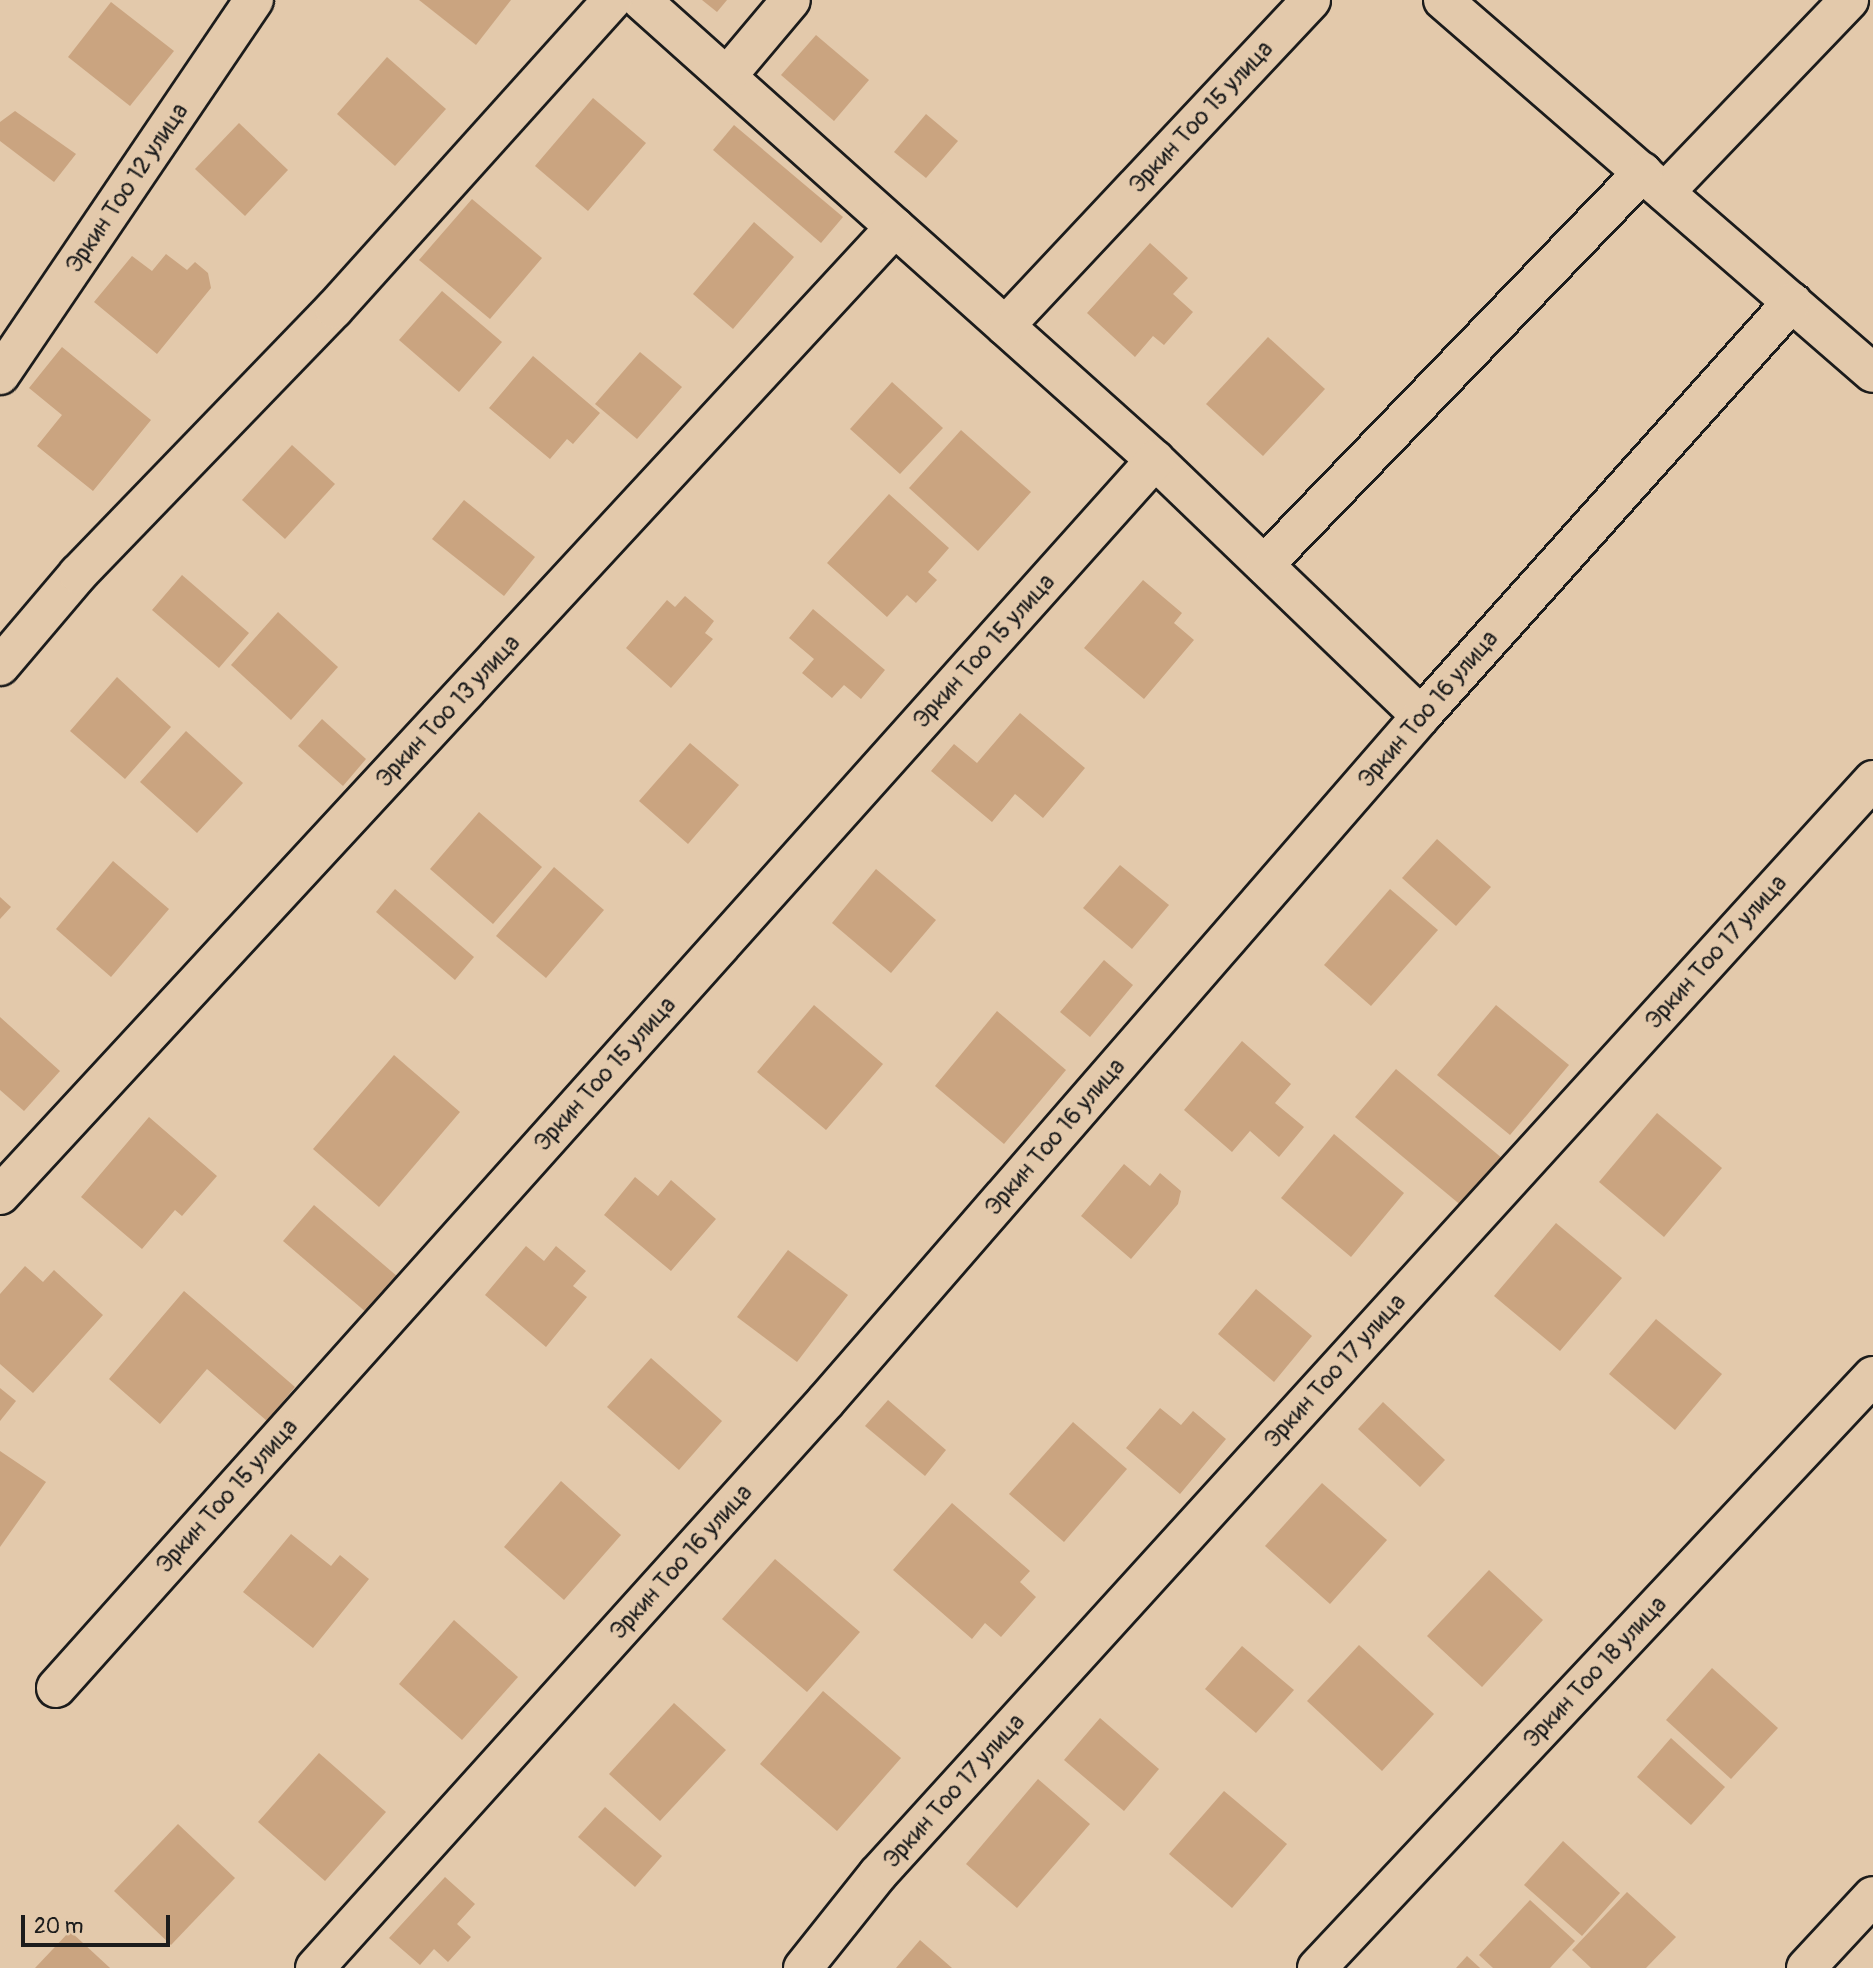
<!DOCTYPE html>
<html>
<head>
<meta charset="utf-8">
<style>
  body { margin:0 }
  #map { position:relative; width:1873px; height:1968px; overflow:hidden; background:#e3c9ab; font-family:Pangolin,sans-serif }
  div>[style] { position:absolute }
  .building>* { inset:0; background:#caa480 }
  .roads { filter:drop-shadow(2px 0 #1c1c1c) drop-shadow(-2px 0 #1c1c1c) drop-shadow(0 2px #1c1c1c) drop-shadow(0 -2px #1c1c1c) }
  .minor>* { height:38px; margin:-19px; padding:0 19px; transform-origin:19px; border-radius:19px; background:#e3c9ab }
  span { translate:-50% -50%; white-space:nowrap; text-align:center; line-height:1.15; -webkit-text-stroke:7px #e3c9ab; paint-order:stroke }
  .street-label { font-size:24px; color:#1c1c1c }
  .scale { position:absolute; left:21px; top:1915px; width:149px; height:32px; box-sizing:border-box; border:4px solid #1c1c1c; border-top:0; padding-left:9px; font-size:21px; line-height:24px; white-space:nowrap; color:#1c1c1c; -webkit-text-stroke:5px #e3c9ab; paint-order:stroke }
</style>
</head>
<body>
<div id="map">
  <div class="building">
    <i style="clip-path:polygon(419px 0,511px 0,476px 45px)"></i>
    <i style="clip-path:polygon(702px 0,727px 0,717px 12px)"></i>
    <i style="clip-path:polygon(111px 2px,174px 51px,130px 106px,68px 57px)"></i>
    <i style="clip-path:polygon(816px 35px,869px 80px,834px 121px,781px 75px)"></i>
    <i style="clip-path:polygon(387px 57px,446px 109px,395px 166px,337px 114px)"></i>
    <i style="clip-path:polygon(593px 98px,646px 143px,588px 211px,535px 166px)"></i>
    <i style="clip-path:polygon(15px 111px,76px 154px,54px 182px,0 141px,0 122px)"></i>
    <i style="clip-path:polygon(926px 114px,958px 141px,926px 178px,894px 152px)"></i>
    <i style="clip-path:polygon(239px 123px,288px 170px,245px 216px,195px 169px)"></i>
    <i style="clip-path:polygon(734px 125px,843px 217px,821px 243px,713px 150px)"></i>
    <i style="clip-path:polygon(472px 199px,542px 258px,490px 319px,419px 260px)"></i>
    <i style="clip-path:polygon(754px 222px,794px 257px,733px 329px,693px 294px)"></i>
    <i style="clip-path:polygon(1150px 243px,1188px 278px,1173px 294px,1193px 312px,1164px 345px,1153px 336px,1135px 357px,1087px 313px)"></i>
    <i style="clip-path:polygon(166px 254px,187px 270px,195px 262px,208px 273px,211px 288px,157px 354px,94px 302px,132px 256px,152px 271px)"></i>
    <i style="clip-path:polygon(442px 291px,502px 342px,459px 392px,399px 340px)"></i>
    <i style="clip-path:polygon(1268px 337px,1325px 389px,1263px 456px,1206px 404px)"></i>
    <i style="clip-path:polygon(62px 347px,151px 420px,93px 491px,37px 446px,62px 415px,29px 388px)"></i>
    <i style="clip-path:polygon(640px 352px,682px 387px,637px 439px,595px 404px)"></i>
    <i style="clip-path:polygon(533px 356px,600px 413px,573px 444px,567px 439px,550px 459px,489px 408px)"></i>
    <i style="clip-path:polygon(892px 382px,943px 428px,900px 474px,850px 429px)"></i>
    <i style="clip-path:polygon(961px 430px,1031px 492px,978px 551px,909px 488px)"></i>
    <i style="clip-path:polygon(292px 445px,335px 484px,285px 539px,242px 500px)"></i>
    <i style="clip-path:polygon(889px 494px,949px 548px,928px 572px,937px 580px,916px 603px,907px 595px,887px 617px,827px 563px)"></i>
    <i style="clip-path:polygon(464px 500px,535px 557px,504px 596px,432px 539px)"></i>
    <i style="clip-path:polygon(182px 575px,249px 633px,219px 668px,152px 610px)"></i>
    <i style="clip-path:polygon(1143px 580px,1182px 613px,1174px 623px,1194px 640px,1144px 699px,1084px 648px)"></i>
    <i style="clip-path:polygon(685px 596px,714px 621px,705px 633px,713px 639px,671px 688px,626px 648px,667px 600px,675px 607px)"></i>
    <i style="clip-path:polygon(813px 609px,885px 670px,861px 699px,844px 685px,832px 698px,802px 673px,814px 659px,789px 638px)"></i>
    <i style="clip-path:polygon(278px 612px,338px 667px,291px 720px,231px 665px)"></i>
    <i style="clip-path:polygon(117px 677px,171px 727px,125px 779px,70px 731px)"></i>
    <i style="clip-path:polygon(1020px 713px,1085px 768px,1043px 818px,1015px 794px,992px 822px,931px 771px,954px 744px,977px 763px)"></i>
    <i style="clip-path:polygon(322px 719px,366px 759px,343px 786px,298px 746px)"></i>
    <i style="clip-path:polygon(186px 731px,243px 783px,197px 833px,140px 782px)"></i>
    <i style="clip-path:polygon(690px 743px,739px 785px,688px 844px,639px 801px)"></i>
    <i style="clip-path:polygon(479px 812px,542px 867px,493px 924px,430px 869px)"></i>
    <i style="clip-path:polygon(1437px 839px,1491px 887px,1456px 926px,1402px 878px)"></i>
    <i style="clip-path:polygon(113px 861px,169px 909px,111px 977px,56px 929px)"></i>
    <i style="clip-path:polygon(1120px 865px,1169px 905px,1132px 949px,1083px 908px)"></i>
    <i style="clip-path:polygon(554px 867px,604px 910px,546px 978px,496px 936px)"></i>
    <i style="clip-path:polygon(876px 869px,936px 920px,891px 973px,832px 923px)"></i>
    <i style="clip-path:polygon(395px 889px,474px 957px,455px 980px,376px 912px)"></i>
    <i style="clip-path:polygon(1390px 889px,1438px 930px,1371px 1006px,1324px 965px)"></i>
    <i style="clip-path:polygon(0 897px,11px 907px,0 919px)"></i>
    <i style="clip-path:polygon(1104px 960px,1133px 985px,1090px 1037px,1060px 1012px)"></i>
    <i style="clip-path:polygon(814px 1005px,883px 1064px,826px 1130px,757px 1072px)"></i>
    <i style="clip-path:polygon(1496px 1005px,1569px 1065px,1510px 1135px,1437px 1075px)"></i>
    <i style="clip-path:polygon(997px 1011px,1066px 1070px,1004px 1144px,935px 1086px)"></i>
    <i style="clip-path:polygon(0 1017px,60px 1071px,24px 1111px,0 1090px)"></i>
    <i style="clip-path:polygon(1242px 1041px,1291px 1084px,1275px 1103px,1304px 1127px,1279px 1157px,1250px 1131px,1232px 1152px,1184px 1110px)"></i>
    <i style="clip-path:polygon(394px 1055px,460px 1112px,379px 1207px,313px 1149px)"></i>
    <i style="clip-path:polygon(1396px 1069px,1503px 1159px,1463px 1207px,1355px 1117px)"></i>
    <i style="clip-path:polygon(1657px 1113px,1722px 1168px,1664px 1237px,1599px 1182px)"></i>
    <i style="clip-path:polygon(149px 1117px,217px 1176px,182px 1216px,175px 1210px,142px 1249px,81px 1197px)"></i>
    <i style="clip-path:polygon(1334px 1134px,1404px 1193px,1351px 1257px,1281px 1198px)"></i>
    <i style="clip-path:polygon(1124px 1164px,1150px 1186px,1160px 1173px,1181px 1191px,1178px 1204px,1131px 1259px,1081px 1216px)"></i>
    <i style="clip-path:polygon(635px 1177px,658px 1196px,671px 1180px,716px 1219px,671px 1271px,604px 1215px)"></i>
    <i style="clip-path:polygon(314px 1205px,398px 1277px,367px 1313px,283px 1241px)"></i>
    <i style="clip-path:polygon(1556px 1223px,1622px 1278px,1560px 1351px,1494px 1296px)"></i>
    <i style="clip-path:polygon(526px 1246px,544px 1261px,556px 1246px,586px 1271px,573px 1286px,587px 1297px,546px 1347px,485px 1295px)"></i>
    <i style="clip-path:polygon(788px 1250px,848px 1295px,797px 1362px,737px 1317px)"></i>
    <i style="clip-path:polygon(25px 1266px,43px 1282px,54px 1270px,103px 1315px,33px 1393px,0 1364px,0 1294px)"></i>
    <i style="clip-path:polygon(1256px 1289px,1312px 1336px,1274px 1382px,1218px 1334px)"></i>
    <i style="clip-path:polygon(184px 1291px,295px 1387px,267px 1421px,207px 1369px,160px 1424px,109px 1379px)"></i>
    <i style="clip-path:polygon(1656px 1319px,1722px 1374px,1675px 1430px,1609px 1374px)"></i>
    <i style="clip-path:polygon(651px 1358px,722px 1421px,679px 1470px,607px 1407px)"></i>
    <i style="clip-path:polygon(0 1388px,16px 1401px,0 1421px)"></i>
    <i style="clip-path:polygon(888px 1400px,946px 1450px,925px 1476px,865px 1426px)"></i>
    <i style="clip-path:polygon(1383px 1402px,1445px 1460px,1420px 1487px,1358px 1429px)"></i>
    <i style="clip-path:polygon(1160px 1408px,1181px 1425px,1193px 1411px,1226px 1439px,1180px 1494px,1126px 1448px)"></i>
    <i style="clip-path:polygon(1073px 1422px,1127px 1469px,1064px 1542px,1009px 1494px)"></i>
    <i style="clip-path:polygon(0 1451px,46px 1482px,0 1547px)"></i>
    <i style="clip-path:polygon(561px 1481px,621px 1535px,564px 1600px,504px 1547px)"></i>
    <i style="clip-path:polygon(1322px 1483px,1387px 1540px,1330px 1604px,1265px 1546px)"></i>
    <i style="clip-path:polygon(952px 1503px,1030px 1571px,1020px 1582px,1036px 1597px,1001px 1637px,985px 1623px,972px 1639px,893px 1570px)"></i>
    <i style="clip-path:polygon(291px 1534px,331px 1566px,340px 1555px,369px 1579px,313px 1648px,243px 1592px)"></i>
    <i style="clip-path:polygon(775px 1559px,860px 1632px,807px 1692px,722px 1619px)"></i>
    <i style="clip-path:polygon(1489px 1570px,1543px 1620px,1482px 1687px,1427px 1636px)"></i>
    <i style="clip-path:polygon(454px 1620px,518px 1677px,462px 1740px,399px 1684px)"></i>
    <i style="clip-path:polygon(1359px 1645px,1434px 1714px,1382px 1771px,1307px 1701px)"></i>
    <i style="clip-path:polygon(1242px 1646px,1294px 1690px,1256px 1733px,1205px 1689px)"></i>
    <i style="clip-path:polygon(1712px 1668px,1778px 1728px,1731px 1779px,1666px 1720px)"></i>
    <i style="clip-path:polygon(823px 1691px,901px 1758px,837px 1831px,760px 1764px)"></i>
    <i style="clip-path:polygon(674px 1703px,726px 1750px,660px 1821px,609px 1774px)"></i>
    <i style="clip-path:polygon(1100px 1718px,1159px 1769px,1124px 1811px,1064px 1760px)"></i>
    <i style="clip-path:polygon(1671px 1738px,1725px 1787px,1691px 1825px,1637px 1777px)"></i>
    <i style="clip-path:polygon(319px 1753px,386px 1812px,325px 1881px,258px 1822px)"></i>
    <i style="clip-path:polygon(1038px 1779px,1090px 1824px,1017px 1908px,966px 1864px)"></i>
    <i style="clip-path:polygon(1224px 1791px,1287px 1844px,1232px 1908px,1169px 1854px)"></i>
    <i style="clip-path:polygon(605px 1807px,662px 1856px,635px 1887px,578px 1837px)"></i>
    <i style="clip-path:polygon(178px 1824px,235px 1878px,171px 1945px,114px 1891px)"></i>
    <i style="clip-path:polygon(1563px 1841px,1620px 1893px,1582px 1936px,1524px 1885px)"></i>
    <i style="clip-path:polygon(445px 1877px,475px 1904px,457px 1924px,471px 1937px,448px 1962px,434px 1949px,420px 1965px,389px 1938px)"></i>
    <i style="clip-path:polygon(1627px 1892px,1676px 1937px,1646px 1968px,1591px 1968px,1572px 1950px)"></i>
    <i style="clip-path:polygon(1530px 1900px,1575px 1941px,1550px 1968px,1493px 1968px,1479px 1955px)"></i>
    <i style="clip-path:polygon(70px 1931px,110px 1968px,35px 1968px)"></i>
    <i style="clip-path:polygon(920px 1940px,952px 1968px,896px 1968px)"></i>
    <i style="clip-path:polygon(1467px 1956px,1480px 1968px,1456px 1968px)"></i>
  </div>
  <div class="roads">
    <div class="minor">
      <i style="left:641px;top:0;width:690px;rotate:41.83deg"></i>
      <i style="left:1155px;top:460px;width:369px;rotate:43.9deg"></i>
      <i style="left:1443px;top:0;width:569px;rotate:40.94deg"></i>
      <i style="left:727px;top:76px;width:99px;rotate:-49.9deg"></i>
      <i style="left:1665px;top:192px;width:266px;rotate:-46.2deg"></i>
      <i style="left:1005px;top:326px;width:447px;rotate:-46.8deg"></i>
      <i style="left:0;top:375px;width:453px;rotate:-55.9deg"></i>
      <i style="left:1264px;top:565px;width:546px;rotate:-46.04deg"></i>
      <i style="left:0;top:666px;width:121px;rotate:-49.7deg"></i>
      <i style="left:78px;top:574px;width:368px;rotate:-46deg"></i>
      <i style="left:334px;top:309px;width:416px;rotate:-48deg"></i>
      <i style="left:0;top:1195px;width:1318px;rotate:-47.24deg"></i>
      <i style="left:56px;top:1688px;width:1648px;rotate:-48.17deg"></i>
      <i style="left:315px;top:1968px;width:763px;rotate:-47.97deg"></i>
      <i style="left:826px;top:1401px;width:907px;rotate:-49.02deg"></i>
      <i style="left:1421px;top:716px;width:556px;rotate:-48.14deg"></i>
      <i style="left:803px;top:1968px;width:120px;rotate:-51.4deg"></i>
      <i style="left:878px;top:1874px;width:1479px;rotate:-47.71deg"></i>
      <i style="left:1317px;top:1968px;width:812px;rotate:-46.8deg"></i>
      <i style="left:1806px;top:1968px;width:98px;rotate:-47.1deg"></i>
    </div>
  </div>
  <div class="street-label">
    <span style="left:1201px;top:117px;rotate:-47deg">Эркин Тоо 15 улица</span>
    <span style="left:127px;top:188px;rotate:-56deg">Эркин Тоо 12 улица</span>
    <span style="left:984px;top:651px;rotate:-48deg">Эркин Тоо 15 улица</span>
    <span style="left:1428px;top:709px;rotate:-49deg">Эркин Тоо 16 улица</span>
    <span style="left:448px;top:711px;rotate:-47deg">Эркин Тоо 13 улица</span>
    <span style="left:1716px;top:952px;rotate:-48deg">Эркин Тоо 17 улица</span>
    <span style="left:605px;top:1074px;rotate:-48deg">Эркин Тоо 15 улица</span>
    <span style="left:1055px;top:1137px;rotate:-49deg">Эркин Тоо 16 улица</span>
    <span style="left:1335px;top:1371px;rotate:-48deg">Эркин Тоо 17 улица</span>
    <span style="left:227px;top:1496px;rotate:-48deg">Эркин Тоо 15 улица</span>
    <span style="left:681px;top:1562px;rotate:-48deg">Эркин Тоо 16 улица</span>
    <span style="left:1595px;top:1672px;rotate:-47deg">Эркин Тоо 18 улица</span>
    <span style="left:954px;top:1791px;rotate:-48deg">Эркин Тоо 17 улица</span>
  </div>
  <div class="scale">20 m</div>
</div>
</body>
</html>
